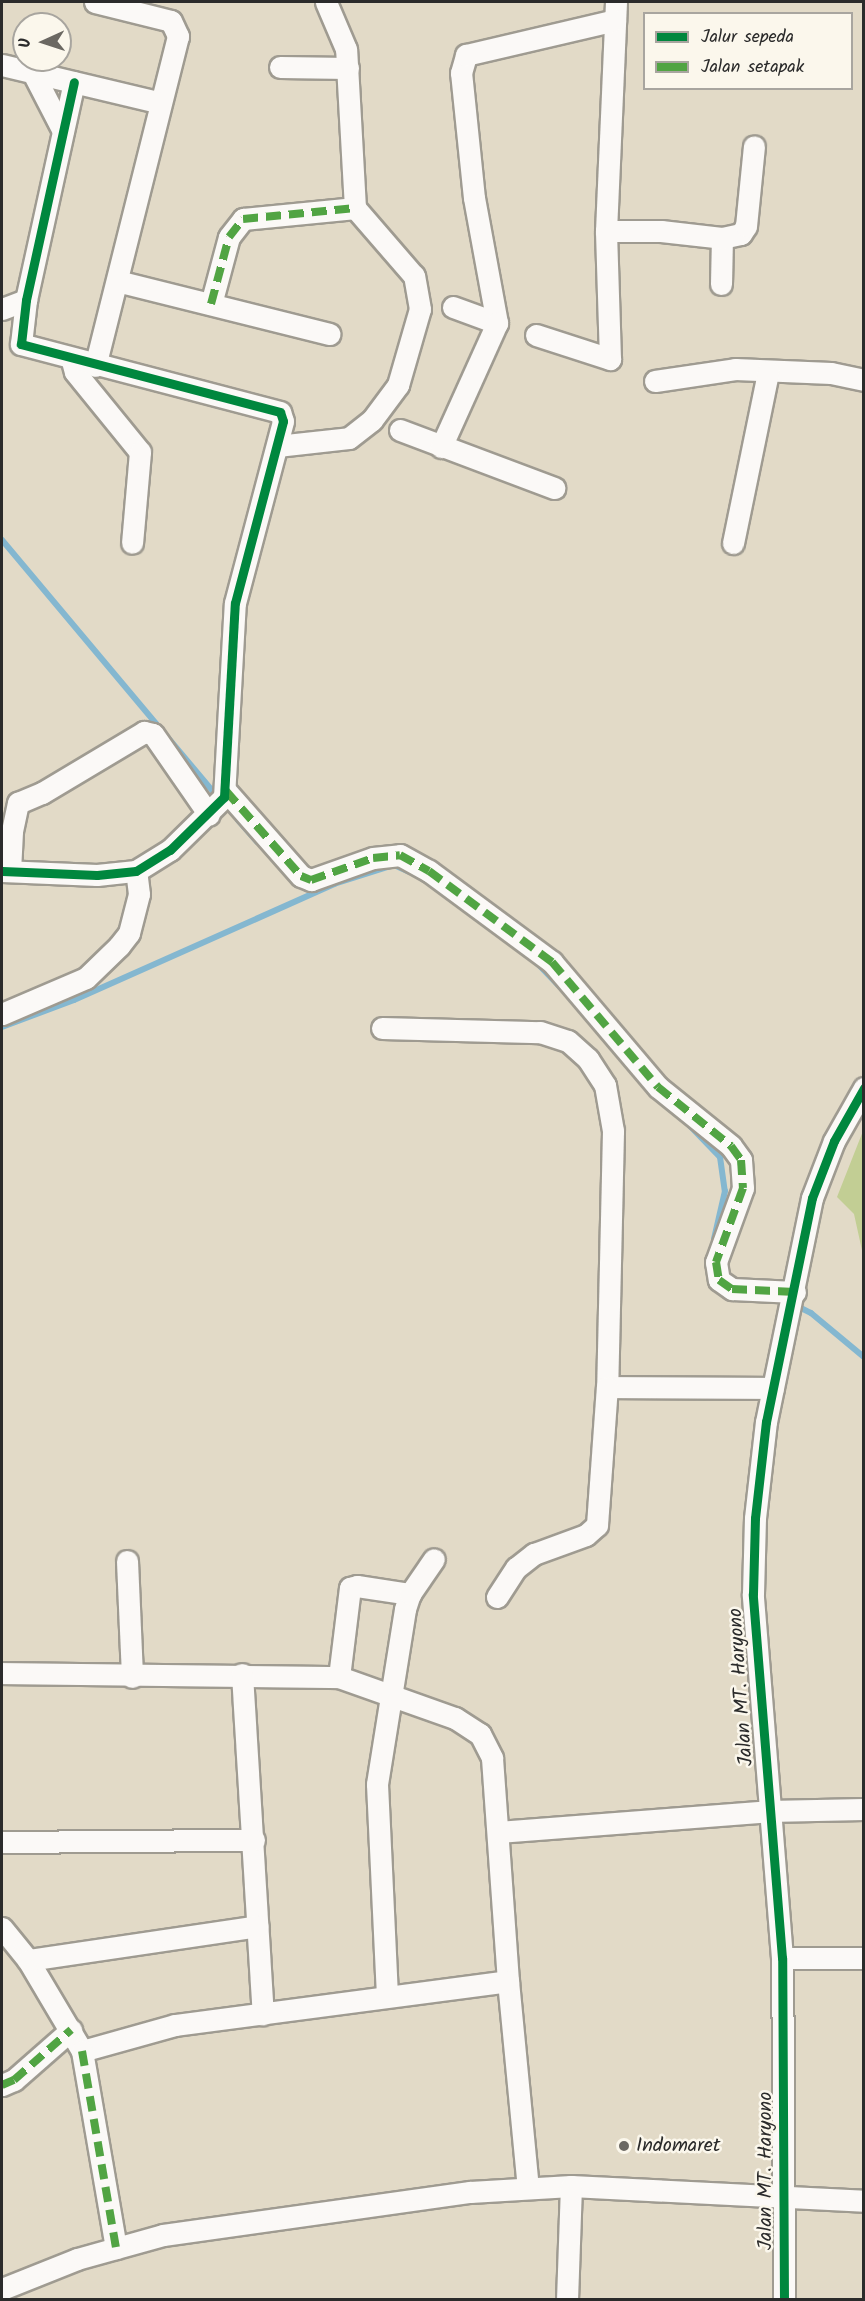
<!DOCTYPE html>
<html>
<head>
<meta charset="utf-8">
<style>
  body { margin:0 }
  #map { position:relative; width:865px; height:2301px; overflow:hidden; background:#e2dac7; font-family:Kalam,sans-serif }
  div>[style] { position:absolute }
  .green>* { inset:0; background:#c2ce94 }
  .stream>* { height:6px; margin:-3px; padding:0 3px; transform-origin:3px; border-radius:3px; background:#84b7d0 }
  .roads { filter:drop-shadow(2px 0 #9f9b91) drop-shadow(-2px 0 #9f9b91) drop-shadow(0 2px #9f9b91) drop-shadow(0 -2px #9f9b91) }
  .minor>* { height:21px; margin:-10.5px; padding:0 10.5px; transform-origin:10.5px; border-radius:10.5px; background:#fbf9f7 }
  .quiet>* { height:8px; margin-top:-4px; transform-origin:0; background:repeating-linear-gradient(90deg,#51a443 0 15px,transparent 0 23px) }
  .cycleway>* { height:9px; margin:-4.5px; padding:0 4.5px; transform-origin:4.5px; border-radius:4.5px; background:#00873e }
  .dots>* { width:16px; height:16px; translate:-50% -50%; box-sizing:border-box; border:3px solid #fbf7ec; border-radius:50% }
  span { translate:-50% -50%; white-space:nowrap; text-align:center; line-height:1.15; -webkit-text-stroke:5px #fbf7ec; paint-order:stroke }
  .street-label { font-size:20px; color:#2b2b2b }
  .poi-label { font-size:20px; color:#2b2b2b }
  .left { translate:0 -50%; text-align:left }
  .frame { position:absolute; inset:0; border:3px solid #2b2b2b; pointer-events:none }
  .legend { position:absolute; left:643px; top:12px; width:210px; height:78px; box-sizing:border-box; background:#fbf7ec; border:2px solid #a8a59f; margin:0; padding:8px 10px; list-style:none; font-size:18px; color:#2b2b2b }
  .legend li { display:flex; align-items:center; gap:12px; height:30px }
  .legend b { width:30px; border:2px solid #a8a59f }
  .north { position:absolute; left:12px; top:12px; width:60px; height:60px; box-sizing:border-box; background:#fbf7ec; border:2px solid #a8a59f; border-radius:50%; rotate:267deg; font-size:16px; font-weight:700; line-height:24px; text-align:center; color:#2b2b2b }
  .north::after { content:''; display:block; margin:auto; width:21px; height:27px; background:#6b6862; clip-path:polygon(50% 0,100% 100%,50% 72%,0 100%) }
</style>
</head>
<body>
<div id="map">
  <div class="green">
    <i style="clip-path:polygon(863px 1131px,863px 1255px,854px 1214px,837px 1197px)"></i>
  </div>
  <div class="stream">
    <i style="left:2px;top:540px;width:336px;rotate:50deg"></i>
    <i style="left:238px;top:820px;width:29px;rotate:49deg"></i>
    <i style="left:535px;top:961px;width:37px;rotate:46deg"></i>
    <i style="left:2px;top:1027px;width:77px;rotate:-20.6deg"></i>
    <i style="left:74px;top:1000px;width:285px;rotate:-24deg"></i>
    <i style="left:334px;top:884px;width:63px;rotate:-17.6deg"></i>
    <i style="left:394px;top:865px;width:17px;rotate:24deg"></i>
    <i style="left:689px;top:1125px;width:45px;rotate:45.9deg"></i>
    <i style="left:720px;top:1157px;width:34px;rotate:82deg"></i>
    <i style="left:725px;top:1191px;width:49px;rotate:102.9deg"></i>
    <i style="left:795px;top:1305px;width:18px;rotate:27deg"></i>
    <i style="left:811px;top:1313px;width:69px;rotate:39.7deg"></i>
  </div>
  <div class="roads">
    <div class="minor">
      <i style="left:95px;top:2px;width:78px;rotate:14deg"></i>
      <i style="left:171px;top:21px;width:17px;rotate:65deg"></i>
      <i style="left:178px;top:36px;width:340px;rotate:104.1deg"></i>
      <i style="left:2px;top:65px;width:163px;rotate:13.4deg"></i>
      <i style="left:280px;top:67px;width:68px;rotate:0.8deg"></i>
      <i style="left:33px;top:73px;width:65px;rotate:62.7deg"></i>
      <i style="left:606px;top:231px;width:229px;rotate:-87.5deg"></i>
      <i style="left:117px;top:281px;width:219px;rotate:14deg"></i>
      <i style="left:721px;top:284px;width:46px;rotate:-88.8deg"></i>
      <i style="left:211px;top:304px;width:69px;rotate:-75deg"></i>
      <i style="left:229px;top:237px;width:23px;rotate:-52deg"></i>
      <i style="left:243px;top:219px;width:113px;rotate:-5.6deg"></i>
      <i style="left:453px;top:307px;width:47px;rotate:20deg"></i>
      <i style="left:497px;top:323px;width:127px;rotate:-100.4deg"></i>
      <i style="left:474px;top:198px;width:126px;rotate:-95.9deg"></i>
      <i style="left:461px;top:73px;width:19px;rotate:-74deg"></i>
      <i style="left:466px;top:55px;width:153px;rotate:-13.2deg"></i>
      <i style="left:2px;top:309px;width:26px;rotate:-21deg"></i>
      <i style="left:536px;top:335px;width:78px;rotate:18deg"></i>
      <i style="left:610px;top:359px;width:128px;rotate:-91.8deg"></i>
      <i style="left:606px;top:231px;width:55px"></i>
      <i style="left:661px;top:231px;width:61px;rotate:6.5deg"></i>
      <i style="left:722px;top:238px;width:19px;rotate:-12deg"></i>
      <i style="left:741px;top:234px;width:9px;rotate:-58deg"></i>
      <i style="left:746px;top:226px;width:80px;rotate:-84.3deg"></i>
      <i style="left:72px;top:361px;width:11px;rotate:75deg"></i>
      <i style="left:75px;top:372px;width:103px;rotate:50.9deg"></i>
      <i style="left:140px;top:452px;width:91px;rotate:95deg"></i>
      <i style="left:655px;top:381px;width:81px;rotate:-8.5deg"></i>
      <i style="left:735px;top:369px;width:96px;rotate:2.4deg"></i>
      <i style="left:831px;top:373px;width:34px;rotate:12deg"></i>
      <i style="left:400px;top:430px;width:165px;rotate:20.6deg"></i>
      <i style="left:277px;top:446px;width:72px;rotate:-6.3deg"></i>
      <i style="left:349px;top:438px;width:29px;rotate:-38deg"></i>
      <i style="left:372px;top:420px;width:44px;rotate:-53.4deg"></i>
      <i style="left:398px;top:385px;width:79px;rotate:-73.9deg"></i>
      <i style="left:420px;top:309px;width:34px;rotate:-100deg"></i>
      <i style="left:414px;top:276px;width:90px;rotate:-130.9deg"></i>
      <i style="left:355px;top:208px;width:159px;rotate:-93.2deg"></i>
      <i style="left:346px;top:49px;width:51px;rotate:-113.1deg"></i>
      <i style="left:441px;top:447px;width:136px;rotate:-65.7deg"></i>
      <i style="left:733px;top:543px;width:175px;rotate:-78.4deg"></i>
      <i style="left:226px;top:791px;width:113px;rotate:48.6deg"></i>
      <i style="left:301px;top:876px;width:11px;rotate:22deg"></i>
      <i style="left:311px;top:880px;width:66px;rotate:-19.5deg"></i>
      <i style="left:373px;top:858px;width:27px;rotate:-6deg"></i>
      <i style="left:400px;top:855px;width:33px;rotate:29deg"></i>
      <i style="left:429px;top:871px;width:153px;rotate:36.5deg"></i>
      <i style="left:552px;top:962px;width:164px;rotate:49.7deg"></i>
      <i style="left:658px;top:1087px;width:94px;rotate:38.9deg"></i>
      <i style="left:731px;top:1146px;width:17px;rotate:54deg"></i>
      <i style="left:741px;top:1160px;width:28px;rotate:86deg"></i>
      <i style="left:743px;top:1188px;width:79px;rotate:110deg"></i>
      <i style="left:716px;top:1262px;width:18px;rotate:81deg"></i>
      <i style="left:719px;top:1280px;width:16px;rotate:35deg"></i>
      <i style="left:732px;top:1289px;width:63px;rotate:2.7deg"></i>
      <i style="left:2px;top:871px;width:95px;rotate:2.4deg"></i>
      <i style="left:97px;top:875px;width:39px;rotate:-6deg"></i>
      <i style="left:136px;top:871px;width:40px;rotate:-32deg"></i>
      <i style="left:170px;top:850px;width:76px;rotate:-44.5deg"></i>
      <i style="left:224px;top:797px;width:194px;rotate:-86.8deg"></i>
      <i style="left:235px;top:603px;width:188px;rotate:-75.2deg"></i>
      <i style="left:283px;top:421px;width:9px;rotate:-108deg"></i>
      <i style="left:280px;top:412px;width:268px;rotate:-165.3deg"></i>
      <i style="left:21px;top:344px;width:44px;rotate:-83.5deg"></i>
      <i style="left:26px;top:300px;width:223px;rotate:-77.6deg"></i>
      <i style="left:10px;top:871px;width:40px;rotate:-87.1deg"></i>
      <i style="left:12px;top:831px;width:29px;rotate:-78deg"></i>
      <i style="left:18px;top:803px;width:26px;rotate:-23deg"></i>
      <i style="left:42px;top:793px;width:119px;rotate:-30.9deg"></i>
      <i style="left:144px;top:732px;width:9px;rotate:13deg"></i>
      <i style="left:153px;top:734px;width:98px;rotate:55.3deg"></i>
      <i style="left:2px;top:1014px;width:91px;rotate:-23.2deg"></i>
      <i style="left:86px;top:978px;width:46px;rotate:-44.1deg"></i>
      <i style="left:119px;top:946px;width:16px;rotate:-52deg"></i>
      <i style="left:129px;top:933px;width:40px;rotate:-75.6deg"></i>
      <i style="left:139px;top:894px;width:23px;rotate:-97deg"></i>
      <i style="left:382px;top:1028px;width:158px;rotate:1.5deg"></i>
      <i style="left:540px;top:1032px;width:29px;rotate:18deg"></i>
      <i style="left:568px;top:1041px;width:27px;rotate:42deg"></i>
      <i style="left:588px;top:1059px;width:31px;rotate:57deg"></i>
      <i style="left:605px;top:1085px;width:47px;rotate:80.1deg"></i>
      <i style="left:613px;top:1131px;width:256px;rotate:91.3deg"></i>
      <i style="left:607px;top:1387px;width:166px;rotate:0.3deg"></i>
      <i style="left:127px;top:1561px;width:116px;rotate:87.5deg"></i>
      <i style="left:497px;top:1597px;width:35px;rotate:-57deg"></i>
      <i style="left:516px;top:1568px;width:23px;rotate:-38deg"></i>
      <i style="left:534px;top:1554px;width:55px;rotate:-20.1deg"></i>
      <i style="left:586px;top:1535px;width:15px;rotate:-42deg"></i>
      <i style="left:597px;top:1525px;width:138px;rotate:-85.9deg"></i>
      <i style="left:2px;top:1673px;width:337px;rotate:0.7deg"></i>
      <i style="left:339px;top:1677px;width:123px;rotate:19.5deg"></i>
      <i style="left:455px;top:1718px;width:30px;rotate:33deg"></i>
      <i style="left:480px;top:1734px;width:27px;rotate:63deg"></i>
      <i style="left:492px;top:1758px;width:224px;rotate:85.9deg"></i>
      <i style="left:508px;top:1981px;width:207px;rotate:84.5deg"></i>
      <i style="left:242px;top:1674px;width:341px;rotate:86.5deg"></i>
      <i style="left:339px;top:1677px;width:90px;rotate:-83deg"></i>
      <i style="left:350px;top:1588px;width:7px;rotate:-16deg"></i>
      <i style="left:357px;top:1586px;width:54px;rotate:8.6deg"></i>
      <i style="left:498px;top:1832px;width:271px;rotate:-4.4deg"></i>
      <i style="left:768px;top:1811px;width:96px;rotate:-1.2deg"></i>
      <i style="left:2px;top:1842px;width:252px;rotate:-0.5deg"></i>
      <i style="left:2px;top:1928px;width:41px;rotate:50.9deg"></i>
      <i style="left:28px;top:1960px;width:106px;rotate:59.3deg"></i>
      <i style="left:82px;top:2051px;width:97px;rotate:-15.6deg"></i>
      <i style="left:175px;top:2025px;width:336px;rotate:-7.5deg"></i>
      <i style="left:782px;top:1958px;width:82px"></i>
      <i style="left:28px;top:1960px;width:232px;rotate:-8.4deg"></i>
      <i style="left:387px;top:1996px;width:212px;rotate:-92.7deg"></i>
      <i style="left:377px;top:1784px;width:177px;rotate:-80.9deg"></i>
      <i style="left:405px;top:1609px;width:16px;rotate:-72deg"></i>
      <i style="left:410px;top:1594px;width:42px;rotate:-55.6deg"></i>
      <i style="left:82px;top:2051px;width:200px;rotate:80.2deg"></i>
      <i style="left:2px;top:2085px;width:13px;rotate:-23deg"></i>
      <i style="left:14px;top:2080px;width:76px;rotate:-41.3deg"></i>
      <i style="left:2px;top:2289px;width:81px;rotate:-21.8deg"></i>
      <i style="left:77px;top:2259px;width:89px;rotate:-15.6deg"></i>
      <i style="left:163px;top:2235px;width:310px;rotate:-8deg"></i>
      <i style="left:470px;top:2192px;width:101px;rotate:-3.4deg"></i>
      <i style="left:571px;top:2186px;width:293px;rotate:2.9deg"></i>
      <i style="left:567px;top:2300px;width:114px;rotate:-88deg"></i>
      <i style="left:784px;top:2300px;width:342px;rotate:-90.3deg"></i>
      <i style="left:782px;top:1958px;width:365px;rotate:-94.6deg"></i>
      <i style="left:753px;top:1594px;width:76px;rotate:-88.5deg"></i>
      <i style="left:755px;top:1518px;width:97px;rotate:-83.5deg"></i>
      <i style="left:766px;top:1422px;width:229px;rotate:-78.4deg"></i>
      <i style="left:812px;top:1198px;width:61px;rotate:-68.9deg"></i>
      <i style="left:834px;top:1141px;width:61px;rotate:-60.5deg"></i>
    </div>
  </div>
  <div class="quiet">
    <i style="left:211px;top:304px;width:69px;rotate:-75deg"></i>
    <i style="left:229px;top:237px;width:23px;rotate:-52deg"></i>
    <i style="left:243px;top:219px;width:113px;rotate:-5.6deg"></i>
    <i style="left:226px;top:791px;width:113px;rotate:48.6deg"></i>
    <i style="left:301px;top:876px;width:11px;rotate:22deg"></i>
    <i style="left:311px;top:880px;width:66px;rotate:-19.5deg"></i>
    <i style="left:373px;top:858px;width:27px;rotate:-6deg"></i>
    <i style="left:400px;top:855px;width:33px;rotate:29deg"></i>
    <i style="left:429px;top:871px;width:153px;rotate:36.5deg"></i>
    <i style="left:552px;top:962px;width:164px;rotate:49.7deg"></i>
    <i style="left:658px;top:1087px;width:94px;rotate:38.9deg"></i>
    <i style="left:731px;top:1146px;width:17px;rotate:54deg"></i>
    <i style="left:741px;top:1160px;width:28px;rotate:86deg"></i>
    <i style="left:743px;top:1188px;width:79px;rotate:110deg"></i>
    <i style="left:716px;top:1262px;width:18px;rotate:81deg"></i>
    <i style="left:719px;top:1280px;width:16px;rotate:35deg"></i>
    <i style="left:732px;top:1289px;width:63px;rotate:2.7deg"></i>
    <i style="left:82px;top:2051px;width:200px;rotate:80.2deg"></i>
    <i style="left:2px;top:2085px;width:13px;rotate:-23deg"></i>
    <i style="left:14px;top:2080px;width:76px;rotate:-41.3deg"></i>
  </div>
  <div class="cycleway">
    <i style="left:2px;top:871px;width:95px;rotate:2.4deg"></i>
    <i style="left:97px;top:875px;width:39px;rotate:-6deg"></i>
    <i style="left:136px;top:871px;width:40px;rotate:-32deg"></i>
    <i style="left:170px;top:850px;width:76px;rotate:-44.5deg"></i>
    <i style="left:224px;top:797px;width:194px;rotate:-86.8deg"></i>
    <i style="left:235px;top:603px;width:188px;rotate:-75.2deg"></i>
    <i style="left:283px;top:421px;width:9px;rotate:-108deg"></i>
    <i style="left:280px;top:412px;width:268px;rotate:-165.3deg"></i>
    <i style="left:21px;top:344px;width:44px;rotate:-83.5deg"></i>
    <i style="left:26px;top:300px;width:223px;rotate:-77.6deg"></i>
    <i style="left:784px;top:2300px;width:342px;rotate:-90.3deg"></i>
    <i style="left:782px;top:1958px;width:365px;rotate:-94.6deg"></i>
    <i style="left:753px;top:1594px;width:76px;rotate:-88.5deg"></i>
    <i style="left:755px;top:1518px;width:97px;rotate:-83.5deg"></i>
    <i style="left:766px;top:1422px;width:229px;rotate:-78.4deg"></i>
    <i style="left:812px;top:1198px;width:61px;rotate:-68.9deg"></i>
    <i style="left:834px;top:1141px;width:61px;rotate:-60.5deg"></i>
  </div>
  <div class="dots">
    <i style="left:624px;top:2146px;background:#6b6862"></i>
  </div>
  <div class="street-label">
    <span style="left:742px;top:1687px;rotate:-94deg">Jalan MT. Haryono</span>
    <span style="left:766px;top:2171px;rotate:-90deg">Jalan MT. Haryono</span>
  </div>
  <div class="poi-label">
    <span class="left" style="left:636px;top:2146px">Indomaret</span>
  </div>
  <div class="frame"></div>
  <ul class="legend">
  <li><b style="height:8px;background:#00873e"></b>Jalur sepeda</li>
  <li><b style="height:8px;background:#51a443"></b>Jalan setapak</li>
  </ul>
  <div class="north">U</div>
</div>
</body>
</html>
